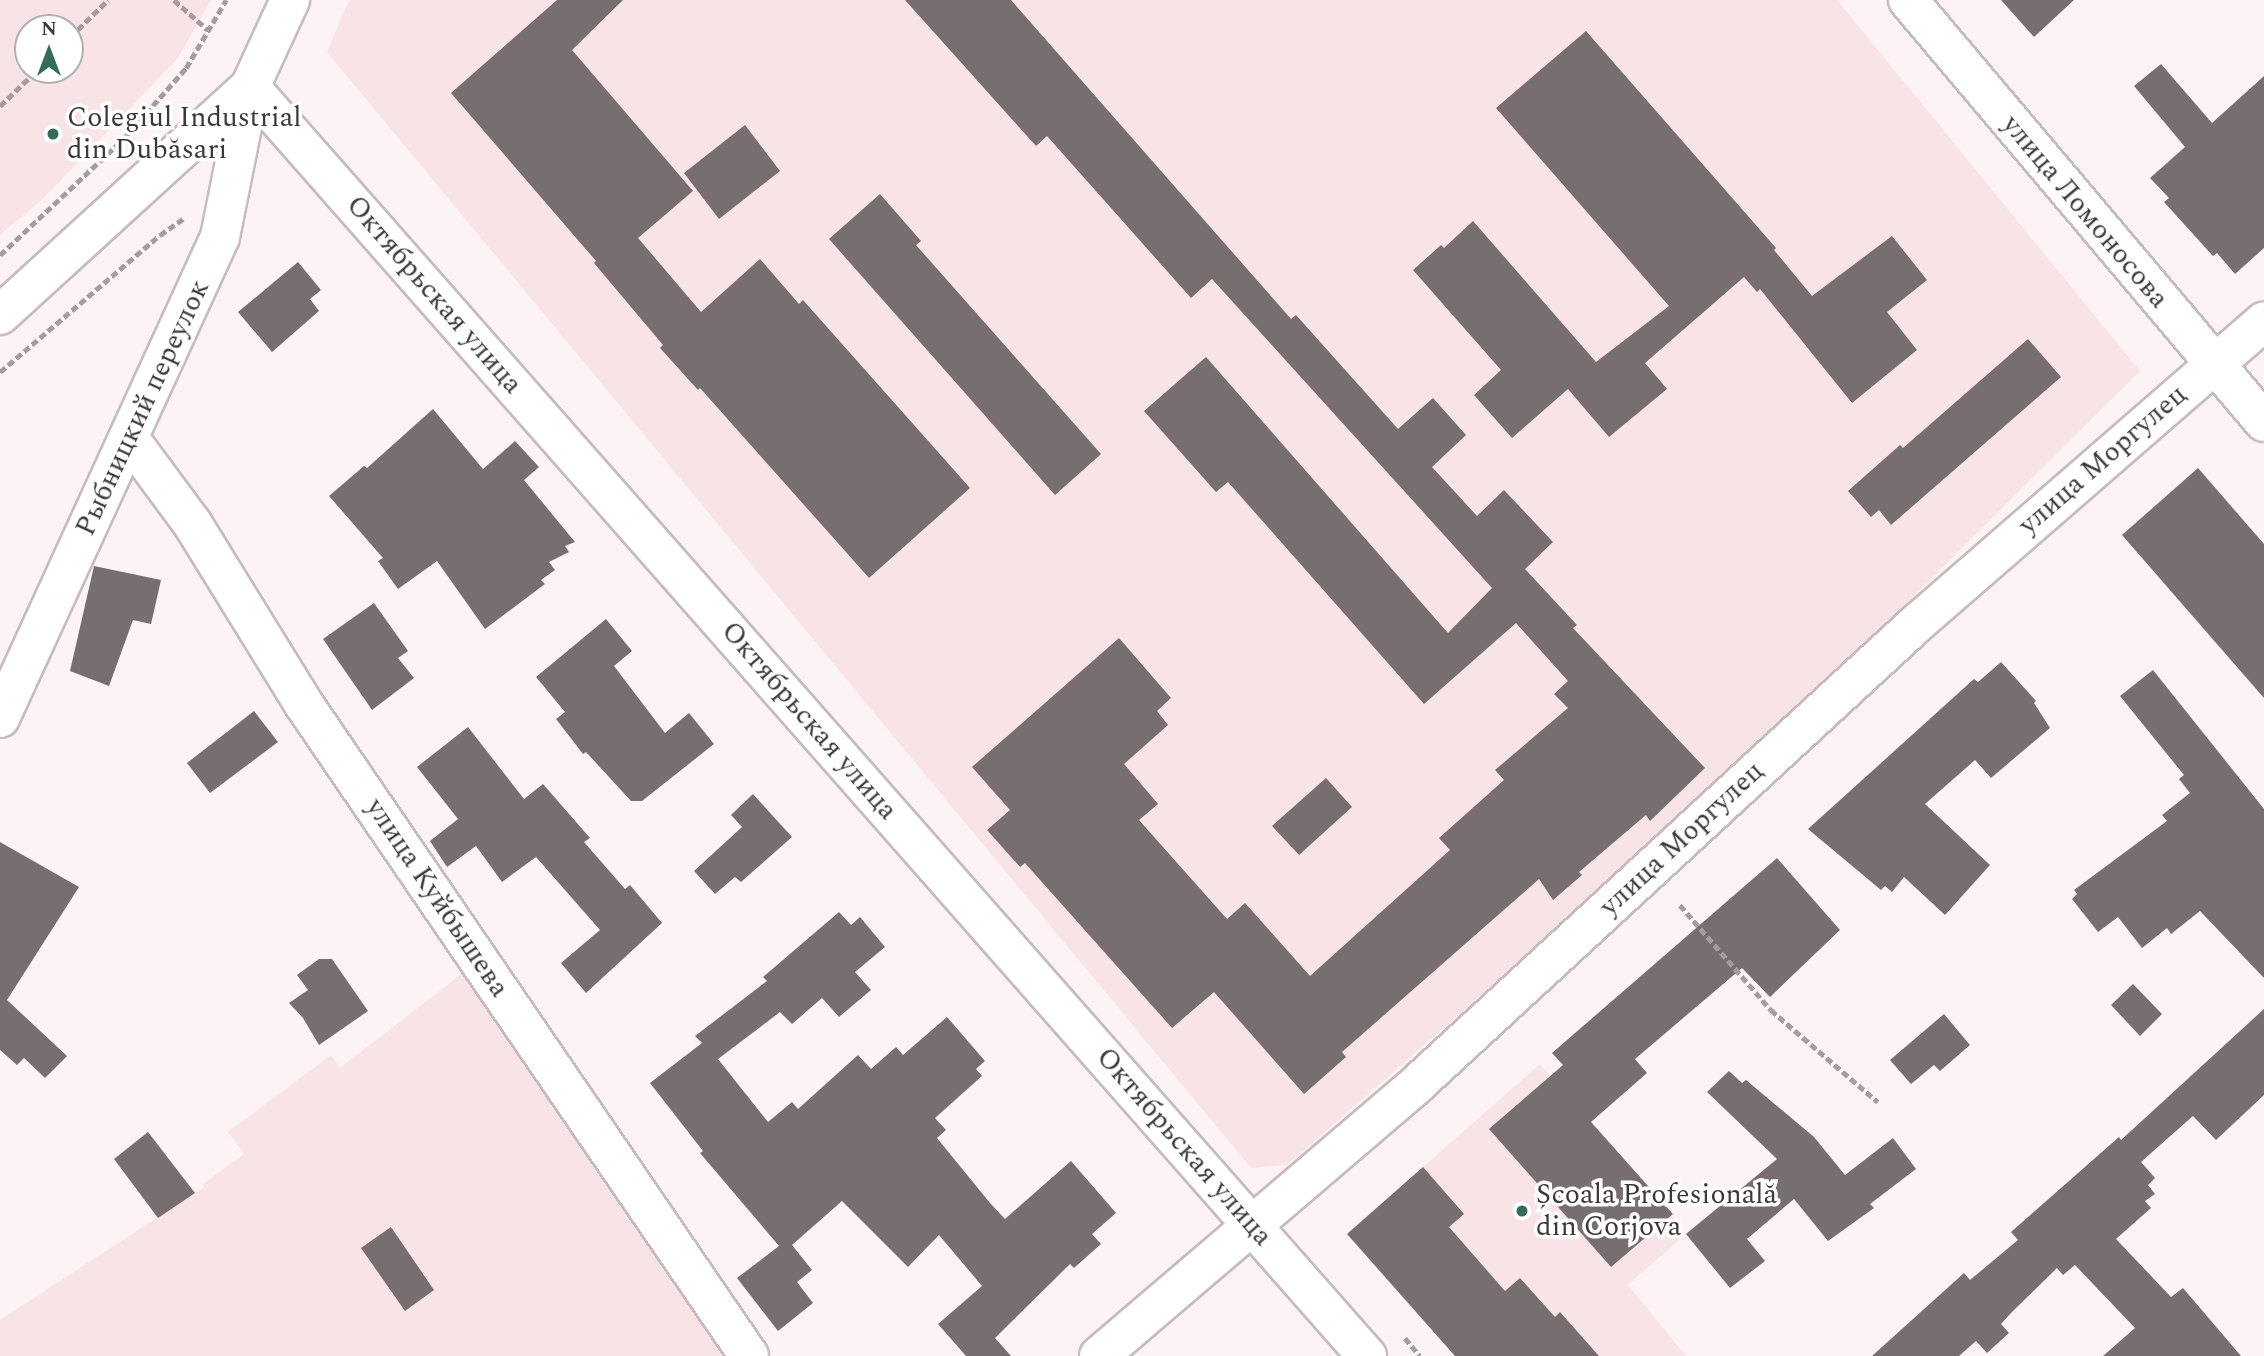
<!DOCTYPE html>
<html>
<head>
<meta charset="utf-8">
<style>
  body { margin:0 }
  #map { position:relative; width:2264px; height:1356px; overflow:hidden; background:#fdf3f4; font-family:Spectral,serif }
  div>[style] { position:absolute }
  .built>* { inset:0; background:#f8e4e6 }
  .building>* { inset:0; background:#776e6f }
  .path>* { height:4.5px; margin-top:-2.25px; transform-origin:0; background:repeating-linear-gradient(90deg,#a49d9d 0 7px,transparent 0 10.5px) }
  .roads { filter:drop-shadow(2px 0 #c7bcbd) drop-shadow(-2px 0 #c7bcbd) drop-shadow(0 2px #c7bcbd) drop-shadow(0 -2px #c7bcbd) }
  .minor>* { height:38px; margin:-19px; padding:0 19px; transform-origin:19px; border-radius:19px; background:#fff }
  .dots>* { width:19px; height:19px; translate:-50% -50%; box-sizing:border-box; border:4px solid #fff; border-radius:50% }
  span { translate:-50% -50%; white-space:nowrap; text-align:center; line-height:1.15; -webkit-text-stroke:7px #fff; paint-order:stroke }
  .poi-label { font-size:28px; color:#3c3838 }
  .left { translate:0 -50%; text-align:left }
  .street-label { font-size:28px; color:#3c3838 }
  .north { position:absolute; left:14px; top:14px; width:70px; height:70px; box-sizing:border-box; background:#fff; border:2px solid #b1afaf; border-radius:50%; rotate:0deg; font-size:19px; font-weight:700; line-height:28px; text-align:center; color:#3c3838 }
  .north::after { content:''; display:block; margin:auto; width:24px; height:32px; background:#346d56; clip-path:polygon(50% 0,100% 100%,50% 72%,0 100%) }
</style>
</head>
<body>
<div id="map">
  <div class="built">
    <i style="clip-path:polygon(evenodd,0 0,211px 0,178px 58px,44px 198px,0 235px,0 0,28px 28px,70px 28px,70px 70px,28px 70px,28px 28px)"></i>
    <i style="clip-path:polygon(349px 0,1837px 0,2140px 371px,1742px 767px,1287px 1165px,1251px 1168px,327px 52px)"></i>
    <i style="clip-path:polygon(464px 972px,728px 1356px,0 1356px,0 1320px,204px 1187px,203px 1184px,244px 1154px,228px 1132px,331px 1055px,340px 1068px)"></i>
    <i style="clip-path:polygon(1540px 1064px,1667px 1208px,1686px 1234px,1628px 1285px,1686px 1356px,1455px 1356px,1347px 1234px)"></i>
  </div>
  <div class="building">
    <i style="clip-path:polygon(557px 0,623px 0,572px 50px,693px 191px,638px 238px,701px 312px,760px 259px,799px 304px,803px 300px,970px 488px,869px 578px,700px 388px,698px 390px,660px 348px,663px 345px,594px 263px,596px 261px,451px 93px)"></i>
    <i style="clip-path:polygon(905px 0,1011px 0,1291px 319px,1296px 315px,1398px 429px,1433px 398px,1466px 435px,1432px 467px,1477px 516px,1504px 490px,1553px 542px,1525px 569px,1577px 625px,1573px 628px,1705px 768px,1650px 821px,1646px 815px,1579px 872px,1582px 875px,1553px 900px,1539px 879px,1342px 1052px,1346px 1057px,1304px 1094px,1214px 992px,1172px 1028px,1025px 863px,1020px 867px,987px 830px,1010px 810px,972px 767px,1119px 638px,1171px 698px,1157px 711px,1168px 725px,1124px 764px,1158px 804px,1139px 820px,1227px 919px,1245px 903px,1310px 976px,1450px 850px,1439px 838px,1504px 780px,1495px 770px,1568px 708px,1554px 694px,1568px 681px,1516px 623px,1424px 704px,1228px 482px,1216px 492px,1144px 411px,1206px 357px,1448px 633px,1492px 588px,1212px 279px,1191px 298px,1047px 136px,1036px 146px)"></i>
    <i style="clip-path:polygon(2001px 0,2074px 0,2034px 37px)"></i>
    <i style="clip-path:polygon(1586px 31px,1776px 248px,1774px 250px,1812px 296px,1892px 236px,1927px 280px,1887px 312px,1917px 350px,1852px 403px,1760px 289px,1757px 292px,1744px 277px,1645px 363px,1667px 389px,1609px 437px,1568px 389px,1512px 438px,1474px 395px,1501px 370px,1413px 270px,1441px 245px,1444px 248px,1473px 221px,1596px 362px,1669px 306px,1496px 108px)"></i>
    <i style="clip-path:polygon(2161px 64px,2212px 123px,2264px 76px,2264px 248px,2235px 274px,2217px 253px,2213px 256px,2164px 202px,2169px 198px,2150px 178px,2185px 147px,2134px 86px)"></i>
    <i style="clip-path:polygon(745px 125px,780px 171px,719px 219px,684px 173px)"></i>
    <i style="clip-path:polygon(880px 194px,921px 241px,916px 245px,1101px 454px,1055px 495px,829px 239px)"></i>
    <i style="clip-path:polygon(298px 262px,321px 290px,310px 299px,319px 311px,272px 352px,238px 312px)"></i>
    <i style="clip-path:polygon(2028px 339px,2061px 377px,1891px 525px,1879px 510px,1871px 517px,1848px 491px,1900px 445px,1903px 448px)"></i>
    <i style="clip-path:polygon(433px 409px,483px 469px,515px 441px,539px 467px,524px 480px,575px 542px,565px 546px,569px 552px,549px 562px,555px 570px,541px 580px,545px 584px,485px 629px,437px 561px,398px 589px,378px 561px,383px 558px,329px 496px,364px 466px,367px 468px)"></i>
    <i style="clip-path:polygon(2198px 468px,2264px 544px,2264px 698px,2122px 535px)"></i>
    <i style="clip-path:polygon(94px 566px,161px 580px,151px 624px,133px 620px,109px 686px,70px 671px)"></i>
    <i style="clip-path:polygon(374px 603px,408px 651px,398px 658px,414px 678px,372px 710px,323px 639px)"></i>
    <i style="clip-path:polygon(606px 619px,632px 651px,614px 666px,665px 733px,689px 713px,714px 744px,642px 801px,631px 801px,586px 752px,583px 754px,556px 719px,565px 712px,536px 677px)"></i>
    <i style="clip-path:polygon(2001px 662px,2036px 701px,2034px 703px,2050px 728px,1991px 778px,1975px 760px,1925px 804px,1990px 865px,1945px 915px,1904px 877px,1892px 892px,1885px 886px,1881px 890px,1808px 829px,1974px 679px,1978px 682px)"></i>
    <i style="clip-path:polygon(2153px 670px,2264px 809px,2264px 978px,2200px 911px,2171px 934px,2167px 928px,2142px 948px,2118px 917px,2098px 932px,2072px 899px,2077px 894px,2074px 890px,2167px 821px,2162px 815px,2190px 793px,2179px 779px,2184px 775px,2120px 696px)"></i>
    <i style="clip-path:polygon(254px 711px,278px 742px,210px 793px,187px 763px)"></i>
    <i style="clip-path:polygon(468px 727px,524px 799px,543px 784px,590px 838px,584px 842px,625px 889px,630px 885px,662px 923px,586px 993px,561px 963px,600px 930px,536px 857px,502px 882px,476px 846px,447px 867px,430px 841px,458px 819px,417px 767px)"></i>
    <i style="clip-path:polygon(1326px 778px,1352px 807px,1299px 855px,1272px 826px)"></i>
    <i style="clip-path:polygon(753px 794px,792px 837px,741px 882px,735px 877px,715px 894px,694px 871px,742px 827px,731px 815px)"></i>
    <i style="clip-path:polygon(0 842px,79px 887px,7px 1000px,67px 1056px,45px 1078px,24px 1058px,17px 1065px,0 1050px)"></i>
    <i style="clip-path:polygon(1777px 858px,1840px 930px,1770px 997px,1742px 968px,1635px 1059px,1647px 1073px,1591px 1122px,1673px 1214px,1611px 1267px,1489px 1129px,1563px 1065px,1552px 1053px)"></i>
    <i style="clip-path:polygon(839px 912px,851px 925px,860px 917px,885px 947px,855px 972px,871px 990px,839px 1017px,822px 998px,792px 1024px,780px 1012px,718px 1059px,768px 1122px,792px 1102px,798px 1109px,858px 1055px,871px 1069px,896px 1047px,903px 1055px,947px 1017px,985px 1061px,976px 1069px,982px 1076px,935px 1118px,946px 1130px,937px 1138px,990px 1203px,1005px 1219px,1071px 1161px,1116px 1213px,1092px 1234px,1101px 1244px,1074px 1268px,1070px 1264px,995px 1338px,1011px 1356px,966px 1356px,938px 1324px,982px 1286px,939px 1235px,908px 1267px,842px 1201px,792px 1245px,812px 1270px,797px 1282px,813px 1303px,778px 1331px,737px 1278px,779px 1246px,700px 1153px,703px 1151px,650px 1083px,702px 1043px,695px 1036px,767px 981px,763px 977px)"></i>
    <i style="clip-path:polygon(319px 959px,332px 959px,368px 1011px,319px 1045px,303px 1018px,289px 1003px,308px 990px,297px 975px)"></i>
    <i style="clip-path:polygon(2133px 984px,2162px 1014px,2140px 1036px,2111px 1005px)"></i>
    <i style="clip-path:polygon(2264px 1009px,2264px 1095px,2216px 1140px,2193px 1116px,2141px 1162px,2155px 1178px,2148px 1185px,2155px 1194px,2145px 1201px,2151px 1208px,2116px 1239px,2171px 1297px,2183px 1288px,2241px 1356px,2103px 1356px,2135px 1328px,2075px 1265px,2063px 1275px,2057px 1268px,2012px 1312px,2001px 1324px,2009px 1333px,1987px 1353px,1976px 1341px,1959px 1356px,1872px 1356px,1964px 1273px,1970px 1280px,2018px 1240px,2011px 1232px,2119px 1137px,2121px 1140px)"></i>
    <i style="clip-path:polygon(1944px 1014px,1970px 1045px,1940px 1071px,1934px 1065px,1911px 1084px,1890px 1060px)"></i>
    <i style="clip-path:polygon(1729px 1071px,1742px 1083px,1746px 1080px,1814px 1137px,1845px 1175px,1893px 1138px,1916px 1169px,1870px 1204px,1874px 1208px,1828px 1241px,1794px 1199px,1747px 1239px,1765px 1261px,1730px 1288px,1686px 1234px,1777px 1159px,1707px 1092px)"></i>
    <i style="clip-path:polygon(148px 1132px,195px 1193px,158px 1218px,114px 1159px)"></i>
    <i style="clip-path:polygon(1423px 1167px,1464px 1214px,1449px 1227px,1505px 1291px,1520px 1278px,1555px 1317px,1560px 1312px,1599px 1356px,1455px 1356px,1347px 1234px)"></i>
    <i style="clip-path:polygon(391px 1227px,434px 1290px,405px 1311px,361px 1248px)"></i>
  </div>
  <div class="path">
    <i style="left:174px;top:0;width:45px;rotate:41.4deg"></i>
    <i style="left:70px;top:37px;width:53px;rotate:-44.2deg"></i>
    <i style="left:0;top:106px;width:52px;rotate:-44.2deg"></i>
    <i style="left:0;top:255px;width:172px;rotate:-43.3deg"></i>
    <i style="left:125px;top:137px;width:92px;rotate:-48.5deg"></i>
    <i style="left:186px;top:68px;width:79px;rotate:-59.5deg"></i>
    <i style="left:0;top:372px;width:211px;rotate:-40.6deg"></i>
    <i style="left:160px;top:235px;width:29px;rotate:-35deg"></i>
    <i style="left:1680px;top:905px;width:139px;rotate:49.1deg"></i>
    <i style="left:1771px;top:1010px;width:141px;rotate:40.7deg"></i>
    <i style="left:1405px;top:1338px;width:23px;rotate:50deg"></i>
  </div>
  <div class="roads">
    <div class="minor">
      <i style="left:1908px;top:0;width:552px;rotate:49.85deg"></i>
      <i style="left:250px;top:87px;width:1691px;rotate:48.65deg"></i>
      <i style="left:0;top:315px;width:338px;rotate:-42.4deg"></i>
      <i style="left:250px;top:87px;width:96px;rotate:-65.3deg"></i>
      <i style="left:129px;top:438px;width:106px;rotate:53.5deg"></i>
      <i style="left:192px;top:523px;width:215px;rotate:58.3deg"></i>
      <i style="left:305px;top:706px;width:787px;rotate:55.66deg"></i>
      <i style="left:0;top:718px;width:529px;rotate:-65.42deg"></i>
      <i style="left:220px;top:237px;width:153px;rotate:-78.7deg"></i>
      <i style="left:1099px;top:1356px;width:416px;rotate:-40.5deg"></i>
      <i style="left:1415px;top:1086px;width:682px;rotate:-42.68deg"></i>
      <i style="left:1916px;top:624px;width:461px;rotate:-41deg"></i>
    </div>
  </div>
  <div class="dots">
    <i style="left:53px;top:134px;background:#346d56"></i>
    <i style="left:1522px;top:1211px;background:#346d56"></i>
  </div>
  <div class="poi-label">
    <span class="left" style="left:67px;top:134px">Colegiul Industrial<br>din Dubăsari</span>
    <span class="left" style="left:1536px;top:1211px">Școala Profesională<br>din Corjova</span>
  </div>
  <div class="street-label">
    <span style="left:2085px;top:212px;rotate:50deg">улица Ломоносова</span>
    <span style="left:434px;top:295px;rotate:49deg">Октябрьская улица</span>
    <span style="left:143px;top:408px;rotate:-65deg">Рыбницкий переулок</span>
    <span style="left:2103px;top:460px;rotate:-41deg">улица Моргулец</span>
    <span style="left:809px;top:721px;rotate:49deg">Октябрьская улица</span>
    <span style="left:1682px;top:839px;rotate:-43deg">улица Моргулец</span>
    <span style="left:437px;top:898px;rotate:56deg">улица Куйбышева</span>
    <span style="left:1184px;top:1147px;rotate:49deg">Октябрьская улица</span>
  </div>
  <div class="north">N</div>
</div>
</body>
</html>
